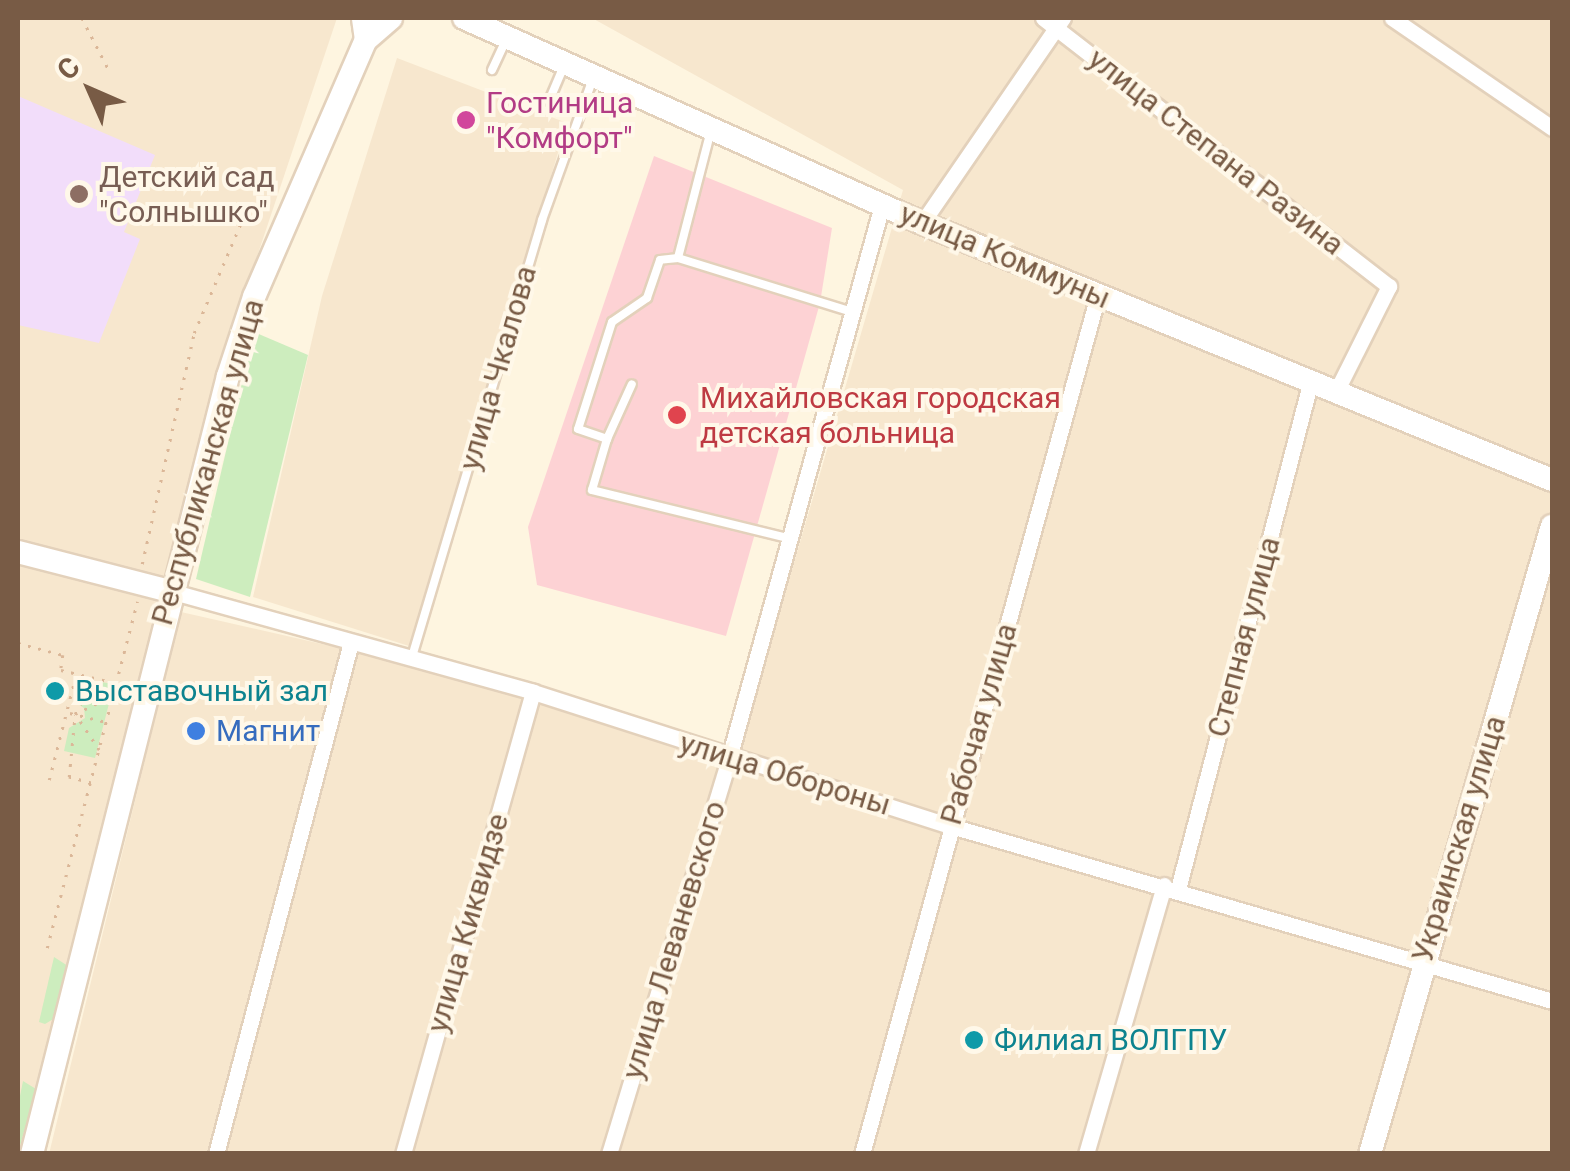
<!DOCTYPE html>
<html>
<head>
<meta charset="utf-8">
<style>
  body { margin:0 }
  #map { position:relative; width:1570px; height:1171px; overflow:hidden; background:#fef5e0; font-family:Roboto,sans-serif }
  div>[style] { position:absolute }
  .residential>* { inset:0; background:#f7e7ce }
  .education>* { inset:0; background:#f2ddfa }
  .medical>* { inset:0; background:#fdd2d4 }
  .green>* { inset:0; background:#cdedbe }
  .path>* { height:2.5px; margin-top:-1.25px; transform-origin:0; background:repeating-linear-gradient(90deg,#dbb798 0 2.5px,transparent 0 10.5px) }
  .roads { filter:drop-shadow(2px 0 #e3d1bb) drop-shadow(-2px 0 #e3d1bb) drop-shadow(0 2px #e3d1bb) drop-shadow(0 -2px #e3d1bb) }
  .lane>* { height:8px; margin:-4px; padding:0 4px; transform-origin:4px; border-radius:4px; background:#fff }
  .street>* { height:15px; margin:-7.5px; padding:0 7.5px; transform-origin:7.5px; border-radius:7.5px; background:#fff }
  .secondary>* { height:22px; margin:-11px; padding:0 11px; transform-origin:11px; border-radius:11px; background:#fff }
  .dots>* { width:28px; height:28px; translate:-50% -50%; box-sizing:border-box; border:5px solid #fff8e9; border-radius:50% }
  span { translate:-50% -50%; white-space:nowrap; text-align:center; line-height:1.15; -webkit-text-stroke:8px #fff8e9; paint-order:stroke }
  .hotel-label { font-size:30px; color:#b23c85 }
  .left { translate:0 -50%; text-align:left }
  .street-label { font-size:30px; color:#785b45 }
  .education-label { font-size:30px; color:#785e54 }
  .health-label { font-size:30px; color:#be3a42 }
  .culture-label { font-size:30px; color:#0d838f }
  .shop-label { font-size:30px; color:#366cbe }
  .frame { position:absolute; inset:0; border:20px solid #785b45; pointer-events:none }
  .north { position:absolute; left:40px; top:40px; width:100px; height:100px; -webkit-text-stroke:8px #fff8e9; paint-order:stroke; rotate:315deg; font-size:28px; font-weight:700; line-height:40px; text-align:center; color:#785b45 }
  .north::after { content:''; display:block; margin:auto; width:35px; height:45px; background:#785b45; clip-path:polygon(50% 0,100% 100%,50% 72%,0 100%) }
</style>
</head>
<body>
<div id="map">
  <div class="residential">
    <i style="clip-path:polygon(18px 18px,337px 18px,220px 367px,27px 1154px,18px 1153px)"></i>
    <i style="clip-path:polygon(592px 18px,1552px 18px,1552px 1153px,49px 1154px,181px 612px,533px 692px,733px 771px,903px 190px)"></i>
    <i style="clip-path:polygon(397px 58px,567px 123px,409px 646px,253px 597px,322px 296px)"></i>
  </div>
  <div class="education">
    <i style="clip-path:polygon(18px 96px,155px 155px,124px 232px,140px 239px,99px 343px,18px 325px)"></i>
  </div>
  <div class="medical">
    <i style="clip-path:polygon(654px 156px,832px 228px,820px 303px,726px 636px,537px 585px,528px 527px)"></i>
  </div>
  <div class="green">
    <i style="clip-path:polygon(254px 332px,308px 355px,250px 597px,196px 579px)"></i>
    <i style="clip-path:polygon(81px 679px,114px 684px,95px 758px,64px 751px,69px 728px,85px 718px,84px 708px,75px 702px)"></i>
    <i style="clip-path:polygon(54px 957px,68px 966px,55px 1018px,45px 1024px,39px 1022px)"></i>
    <i style="clip-path:polygon(23px 1081px,36px 1089px,18px 1153px,18px 1106px)"></i>
  </div>
  <div class="path">
    <i style="left:82px;top:18px;width:59px;rotate:62.6deg"></i>
    <i style="left:142px;top:564px;width:237px;rotate:-77.3deg"></i>
    <i style="left:194px;top:333px;width:140px;rotate:-66.9deg"></i>
    <i style="left:18px;top:643px;width:47px;rotate:14.9deg"></i>
    <i style="left:63px;top:655px;width:15px;rotate:98deg"></i>
    <i style="left:61px;top:670px;width:57px;rotate:13.3deg"></i>
    <i style="left:70px;top:713px;width:36px;rotate:14deg"></i>
    <i style="left:99px;top:750px;width:43px;rotate:-123.7deg"></i>
    <i style="left:75px;top:714px;width:39px;rotate:-26deg"></i>
    <i style="left:49px;top:780px;width:108px;rotate:-75.6deg"></i>
    <i style="left:91px;top:783px;width:23px;rotate:-165deg"></i>
    <i style="left:69px;top:777px;width:63px;rotate:-84.6deg"></i>
    <i style="left:75px;top:714px;width:41px;rotate:-62.2deg"></i>
    <i style="left:47px;top:948px;width:358px;rotate:-75.4deg"></i>
  </div>
  <div class="roads">
    <div class="lane">
      <i style="left:492px;top:70px;width:35px;rotate:-65deg"></i>
      <i style="left:549px;top:101px;width:36px;rotate:-67deg"></i>
      <i style="left:710px;top:134px;width:128px;rotate:104.5deg"></i>
      <i style="left:678px;top:258px;width:182px;rotate:17.2deg"></i>
      <i style="left:678px;top:258px;width:18px;rotate:174deg"></i>
      <i style="left:660px;top:260px;width:40px;rotate:108.9deg"></i>
      <i style="left:647px;top:298px;width:42px;rotate:145.6deg"></i>
      <i style="left:612px;top:322px;width:112px;rotate:107.6deg"></i>
      <i style="left:578px;top:429px;width:31px;rotate:19deg"></i>
      <i style="left:607px;top:439px;width:53px;rotate:106.4deg"></i>
      <i style="left:592px;top:490px;width:201px;rotate:13.8deg"></i>
      <i style="left:607px;top:439px;width:60px;rotate:-65.6deg"></i>
      <i style="left:411px;top:660px;width:459px;rotate:-73.4deg"></i>
      <i style="left:542px;top:220px;width:151px;rotate:-70.2deg"></i>
    </div>
    <div class="street">
      <i style="left:1043px;top:18px;width:438px;rotate:37.8deg"></i>
      <i style="left:1389px;top:286px;width:121px;rotate:116.6deg"></i>
      <i style="left:1392px;top:18px;width:194px;rotate:34.5deg"></i>
      <i style="left:922px;top:223px;width:249px;rotate:-55.5deg"></i>
      <i style="left:170px;top:591px;width:377px;rotate:15.5deg"></i>
      <i style="left:533px;top:692px;width:439px;rotate:17.8deg"></i>
      <i style="left:951px;top:826px;width:626px;rotate:16.23deg"></i>
      <i style="left:1178px;top:889px;width:522px;rotate:-75.35deg"></i>
      <i style="left:216px;top:1154px;width:529px;rotate:-75.23deg"></i>
      <i style="left:403px;top:1154px;width:480px;rotate:-74.3deg"></i>
      <i style="left:609px;top:1154px;width:414px;rotate:-73.1deg"></i>
      <i style="left:729px;top:758px;width:574px;rotate:-74.53deg"></i>
      <i style="left:862px;top:1154px;width:891px;rotate:-74.64deg"></i>
      <i style="left:1086px;top:1154px;width:280px;rotate:-73.8deg"></i>
    </div>
    <div class="secondary">
      <i style="left:464px;top:18px;width:502px;rotate:24.11deg"></i>
      <i style="left:922px;top:223px;width:680px;rotate:22.19deg"></i>
      <i style="left:366px;top:40px;width:33px;rotate:-41deg"></i>
      <i style="left:18px;top:552px;width:157px;rotate:14.4deg"></i>
      <i style="left:32px;top:1154px;width:802px;rotate:-75.86deg"></i>
      <i style="left:228px;top:376px;width:83px;rotate:-71.8deg"></i>
      <i style="left:254px;top:297px;width:280px;rotate:-66.5deg"></i>
      <i style="left:366px;top:40px;width:22px;rotate:-98deg"></i>
      <i style="left:1370px;top:1154px;width:654px;rotate:-73.84deg"></i>
    </div>
  </div>
  <div class="dots">
    <i style="left:466px;top:120px;background:#d1479c"></i>
    <i style="left:79px;top:194px;background:#8d6e63"></i>
    <i style="left:677px;top:415px;background:#e0444e"></i>
    <i style="left:55px;top:691px;background:#0f9aa8"></i>
    <i style="left:196px;top:731px;background:#3f7fe0"></i>
    <i style="left:974px;top:1040px;background:#0f9aa8"></i>
  </div>
  <div class="hotel-label">
    <span class="left" style="left:486px;top:120px">Гостиница<br>"Комфорт"</span>
  </div>
  <div class="street-label">
    <span style="left:1216px;top:152px;rotate:38deg">улица Степана Разина</span>
    <span style="left:1005px;top:256px;rotate:23deg">улица Коммуны</span>
    <span style="left:498px;top:368px;rotate:-74deg">улица Чкалова</span>
    <span style="left:208px;top:462px;rotate:-74deg">Республиканская улица</span>
    <span style="left:1244px;top:637px;rotate:-75deg">Степная улица</span>
    <span style="left:979px;top:724px;rotate:-74deg">Рабочая улица</span>
    <span style="left:785px;top:774px;rotate:17deg">улица Обороны</span>
    <span style="left:1459px;top:839px;rotate:-73deg">Украинская улица</span>
    <span style="left:468px;top:923px;rotate:-74deg">улица Киквидзе</span>
    <span style="left:674px;top:940px;rotate:-73deg">улица Леваневского</span>
  </div>
  <div class="education-label">
    <span class="left" style="left:99px;top:194px">Детский сад<br>"Солнышко"</span>
  </div>
  <div class="health-label">
    <span class="left" style="left:700px;top:415px">Михайловская городская<br>детская больница</span>
  </div>
  <div class="culture-label">
    <span class="left" style="left:75px;top:691px">Выставочный зал</span>
    <span class="left" style="left:994px;top:1040px">Филиал ВОЛГПУ</span>
  </div>
  <div class="shop-label">
    <span class="left" style="left:216px;top:731px">Магнит</span>
  </div>
  <div class="frame"></div>
  <div class="north">С</div>
</div>
</body>
</html>
